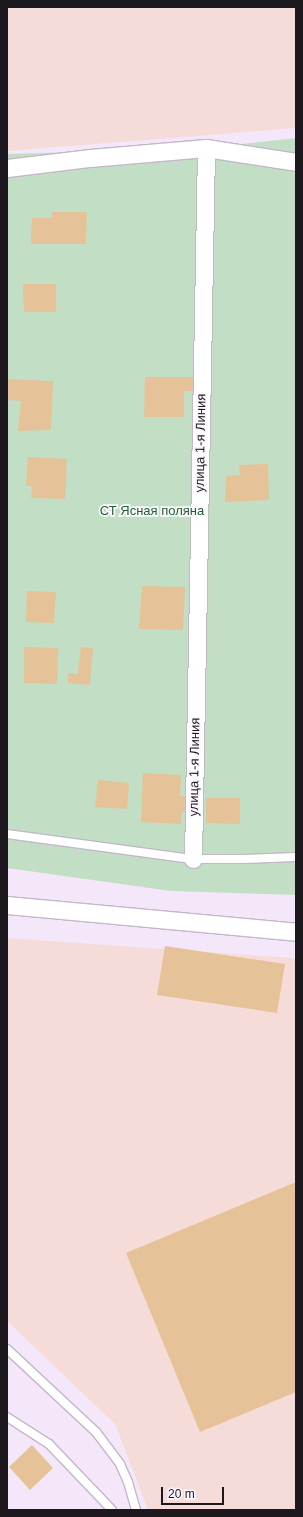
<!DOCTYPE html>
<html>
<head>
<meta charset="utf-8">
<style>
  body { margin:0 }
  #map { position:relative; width:303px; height:1517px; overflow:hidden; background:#f4e7f9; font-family:Helvetica,sans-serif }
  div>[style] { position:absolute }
  .industrial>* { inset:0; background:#f6dcd9 }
  .green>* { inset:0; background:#c2dfc6 }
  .building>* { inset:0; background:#e5c297 }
  .roads { filter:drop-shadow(1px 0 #c3b7c8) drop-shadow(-1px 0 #c3b7c8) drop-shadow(0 1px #c3b7c8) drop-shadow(0 -1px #c3b7c8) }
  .service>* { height:8px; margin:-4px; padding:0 4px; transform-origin:4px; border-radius:4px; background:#fff }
  .minor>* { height:17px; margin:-8.5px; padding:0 8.5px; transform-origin:8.5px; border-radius:8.5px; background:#fff }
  span { translate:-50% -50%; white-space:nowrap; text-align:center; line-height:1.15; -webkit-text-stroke:3.5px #fdf8ff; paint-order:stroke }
  .street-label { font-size:13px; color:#1d181e }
  .park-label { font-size:13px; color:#215f30 }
  .frame { position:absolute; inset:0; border:8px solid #1d181e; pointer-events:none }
  .scale { position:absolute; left:161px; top:1487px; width:63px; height:18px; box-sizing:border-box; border:2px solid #1d181e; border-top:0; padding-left:5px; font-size:12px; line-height:14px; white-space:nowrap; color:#1d181e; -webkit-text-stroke:3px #fdf8ff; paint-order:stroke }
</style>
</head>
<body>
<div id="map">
  <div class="industrial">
    <i style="clip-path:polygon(7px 7px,296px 7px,296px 128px,7px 151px)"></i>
    <i style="clip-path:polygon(7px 938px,293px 958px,296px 960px,296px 1510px,148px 1510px,115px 1424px,7px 1321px)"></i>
  </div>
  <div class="green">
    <i style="clip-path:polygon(296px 138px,296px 895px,171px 891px,7px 868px,7px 154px,206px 148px)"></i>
  </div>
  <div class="building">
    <i style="clip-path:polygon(52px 212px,87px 212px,86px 244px,31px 244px,32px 218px,51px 218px)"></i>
    <i style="clip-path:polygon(23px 284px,56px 284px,56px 312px,24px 312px)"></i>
    <i style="clip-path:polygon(145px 377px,200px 377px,200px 391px,184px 391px,184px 417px,144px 417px)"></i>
    <i style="clip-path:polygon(7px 379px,53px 381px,51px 430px,18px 431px,21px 401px,7px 400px)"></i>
    <i style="clip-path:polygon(28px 457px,67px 459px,65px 499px,31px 498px,32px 486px,26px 486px)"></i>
    <i style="clip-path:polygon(268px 464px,269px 500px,225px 502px,226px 476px,240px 475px,239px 465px)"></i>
    <i style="clip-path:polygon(142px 586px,185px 587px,183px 630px,139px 629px)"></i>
    <i style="clip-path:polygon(27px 591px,56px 592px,54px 623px,26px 622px)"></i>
    <i style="clip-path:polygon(24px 647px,58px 648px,57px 684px,24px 683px)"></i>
    <i style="clip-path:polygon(81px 647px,93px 648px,90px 685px,68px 683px,68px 673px,78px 674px)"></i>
    <i style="clip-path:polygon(143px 773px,181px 775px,180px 796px,188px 797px,187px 812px,182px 812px,181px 824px,141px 822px)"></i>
    <i style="clip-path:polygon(98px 780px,129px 783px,127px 809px,95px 807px)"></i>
    <i style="clip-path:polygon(206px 798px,240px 798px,240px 824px,206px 823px)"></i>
    <i style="clip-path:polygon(165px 946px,285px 964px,277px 1013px,157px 995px)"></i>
    <i style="clip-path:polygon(296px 1182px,296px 1392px,200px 1432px,126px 1253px)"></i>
    <i style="clip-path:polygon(32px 1445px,53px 1468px,30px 1490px,9px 1467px)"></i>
  </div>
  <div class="roads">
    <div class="service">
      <i style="left:7px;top:834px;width:188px;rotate:7.7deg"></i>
      <i style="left:193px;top:859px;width:51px"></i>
      <i style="left:244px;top:859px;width:52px;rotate:-2.2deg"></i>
      <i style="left:7px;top:1349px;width:122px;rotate:43deg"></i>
      <i style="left:96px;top:1432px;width:40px;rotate:53deg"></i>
      <i style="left:120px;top:1464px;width:20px;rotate:66deg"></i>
      <i style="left:128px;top:1482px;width:29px;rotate:74deg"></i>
      <i style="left:7px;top:1417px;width:50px;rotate:32.7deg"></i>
      <i style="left:49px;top:1444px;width:91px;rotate:46.3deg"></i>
    </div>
    <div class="minor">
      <i style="left:7px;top:168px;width:84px;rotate:-6.9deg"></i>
      <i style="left:90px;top:158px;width:116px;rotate:-4.9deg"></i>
      <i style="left:206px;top:148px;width:91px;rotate:8.8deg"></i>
      <i style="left:193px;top:859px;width:711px;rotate:-88.95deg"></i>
      <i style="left:7px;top:905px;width:290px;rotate:5.3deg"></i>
    </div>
  </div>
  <div class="street-label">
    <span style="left:201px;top:443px;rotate:-89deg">улица 1-я Линия</span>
    <span style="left:195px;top:767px;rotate:-89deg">улица 1-я Линия</span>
  </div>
  <div class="park-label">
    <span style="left:152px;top:511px">СТ Ясная поляна</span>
  </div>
  <div class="frame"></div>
  <div class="scale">20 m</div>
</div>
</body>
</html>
